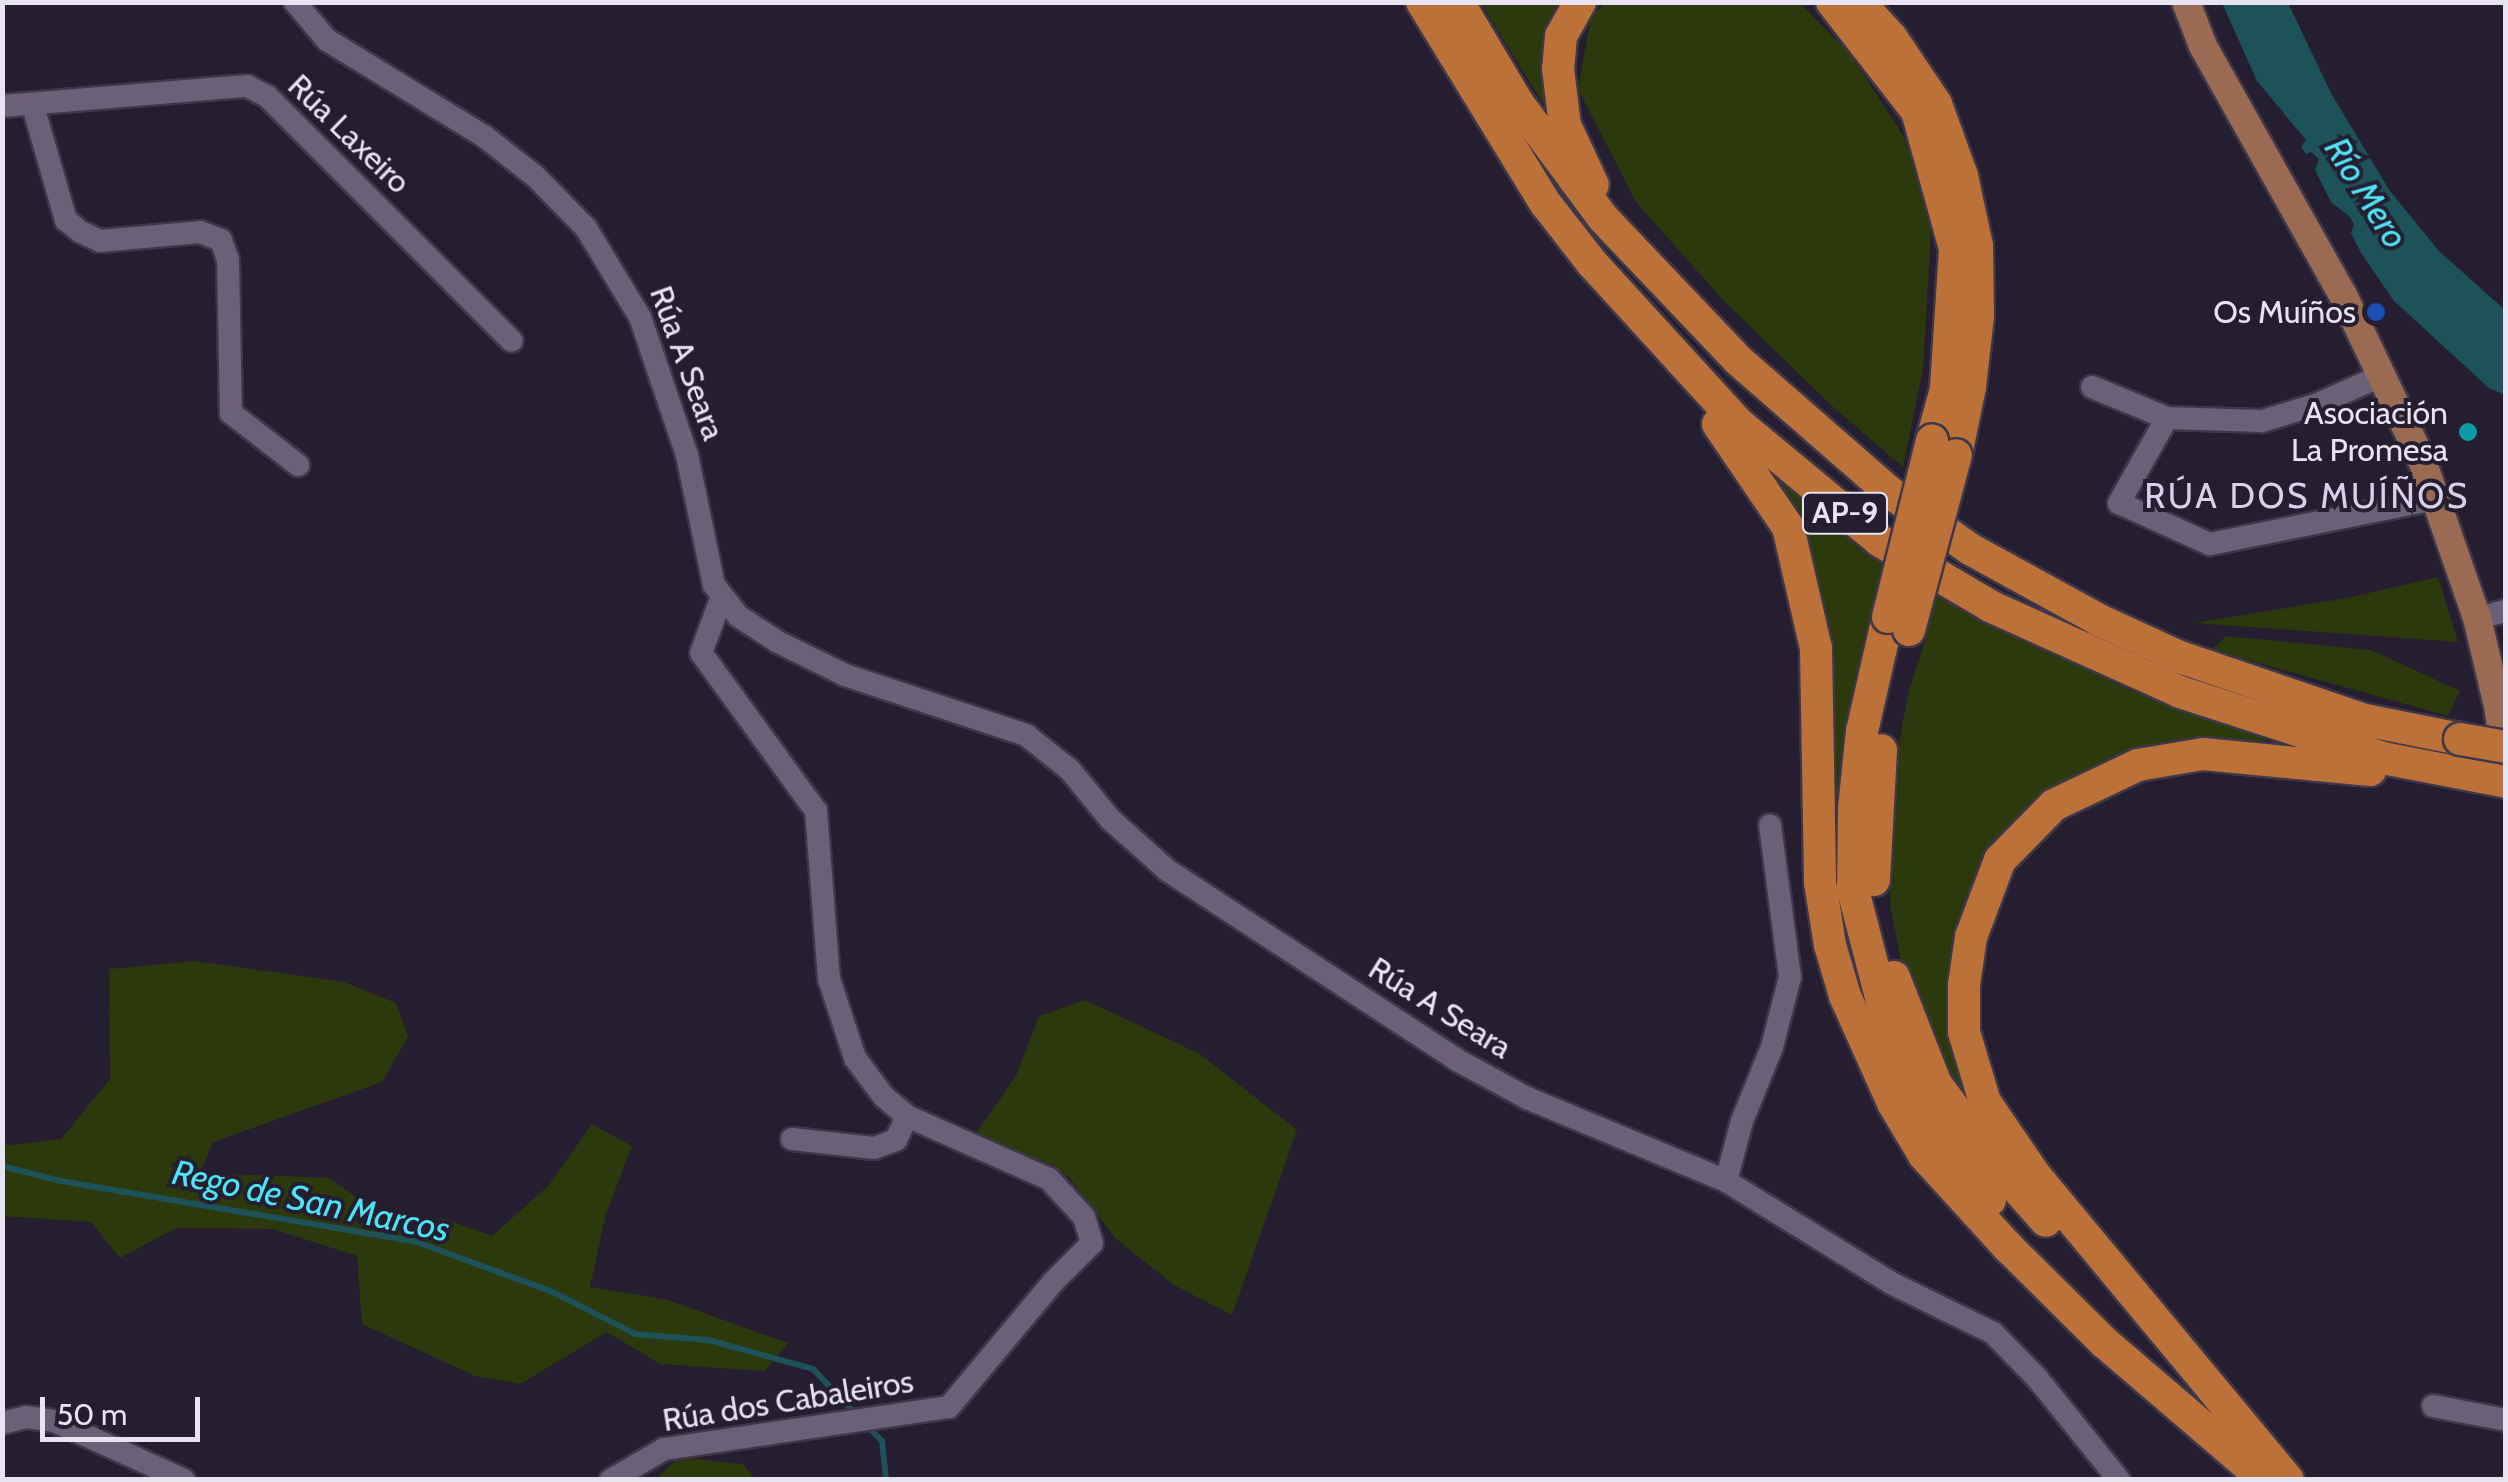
<!DOCTYPE html>
<html>
<head>
<meta charset="utf-8">
<style>
  body { margin:0 }
  #map { position:relative; width:2508px; height:1482px; overflow:hidden; background:#251d30; font-family:Cabin,sans-serif }
  div>[style] { position:absolute }
  .green>* { inset:0; background:#2b390c }
  .water>* { inset:0; background:#1c5258 }
  .stream>* { height:6px; margin:-3px; padding:0 3px; transform-origin:3px; border-radius:3px; background:#1c5258 }
  .roads { filter:drop-shadow(2px 0 #3e3748) drop-shadow(-2px 0 #3e3748) drop-shadow(0 2px #3e3748) drop-shadow(0 -2px #3e3748) }
  .minor>* { height:22px; margin:-11px; padding:0 11px; transform-origin:11px; border-radius:11px; background:#6a6077 }
  .major>* { height:28px; margin:-14px; padding:0 14px; transform-origin:14px; border-radius:14px; background:#9b6a52 }
  .highway>* { height:32px; margin:-16px; padding:0 16px; transform-origin:16px; border-radius:16px; background:#bc7139 }
  .bridges { filter:drop-shadow(2px 0 #3e3748) drop-shadow(-2px 0 #3e3748) drop-shadow(0 2px #3e3748) drop-shadow(0 -2px #3e3748) }
  .highway-bridge>* { height:32px; margin:-16px; padding:0 16px; transform-origin:16px; border-radius:16px; background:#bc7139 }
  .dots>* { width:28px; height:28px; translate:-50% -50%; box-sizing:border-box; border:5px solid #251d30; border-radius:50% }
  span { translate:-50% -50%; white-space:nowrap; text-align:center; line-height:1.15; -webkit-text-stroke:8px #251d30; paint-order:stroke }
  .shield-label span { padding:2px 8px; background:#251d30; border:2px solid; border-radius:8px; -webkit-text-stroke-width:0 }
  .shield-label { font-size:30px; color:#e8e3f0; font-weight:700 }
  .street-label { font-size:32px; color:#e8e3f0 }
  .poi-label { font-size:32px; color:#e8e3f0 }
  .right { translate:-100% -50%; text-align:right }
  .water-label { font-size:35px; color:#4ee3f4; font-style:italic }
  .neighbourhood-label { font-size:35px; color:#dbd0ea; letter-spacing:2.5px }
  .frame { position:absolute; inset:0; border:5px solid #e8e3f0; pointer-events:none }
  .scale { position:absolute; left:40px; top:1397px; width:160px; height:45px; box-sizing:border-box; border:5px solid #e8e3f0; border-top:0; padding-left:12px; font-size:30px; line-height:35px; white-space:nowrap; color:#e8e3f0; -webkit-text-stroke:8px #251d30; paint-order:stroke }
</style>
</head>
<body>
<div id="map">
  <div class="green">
    <i style="clip-path:polygon(1481px 3px,1567px 3px,1553px 119px,1514px 57px)"></i>
    <i style="clip-path:polygon(1606px 3px,1800px 3px,1850px 54px,1905px 138px,1931px 227px,1923px 370px,1903px 467px,1832px 406px,1725px 302px,1636px 202px,1578px 89px,1591px 16px)"></i>
    <i style="clip-path:polygon(1759px 456px,2030px 642px,2129px 690px,2270px 741px,2179px 742px,1990px 860px,1967px 1095px,1959px 1092px,1944px 1068px,1902px 967px,1890px 904px,1893px 775px,1909px 690px,1926px 638px,1878px 607px,1839px 881px,1855px 978px,1839px 931px,1828px 783px)"></i>
    <i style="clip-path:polygon(2438px 577px,2458px 642px,2194px 623px,2347px 598px)"></i>
    <i style="clip-path:polygon(2226px 636px,2371px 650px,2460px 691px,2448px 716px,2212px 650px)"></i>
    <i style="clip-path:polygon(195px 961px,344px 982px,396px 1003px,408px 1037px,382px 1082px,213px 1142px,200px 1173px,329px 1178px,418px 1240px,442px 1218px,492px 1236px,549px 1185px,592px 1124px,632px 1146px,606px 1214px,590px 1287px,665px 1299px,788px 1343px,765px 1371px,660px 1364px,607px 1332px,520px 1384px,475px 1376px,362px 1324px,357px 1256px,273px 1229px,176px 1228px,120px 1258px,91px 1222px,3px 1216px,3px 1142px,9px 1145px,61px 1139px,110px 1079px,109px 969px)"></i>
    <i style="clip-path:polygon(1085px 1000px,1200px 1054px,1297px 1130px,1232px 1315px,1174px 1285px,1115px 1238px,1068px 1176px,977px 1132px,1016px 1076px,1039px 1016px)"></i>
    <i style="clip-path:polygon(679px 1457px,743px 1464px,755px 1479px,655px 1480px)"></i>
  </div>
  <div class="water">
    <i style="clip-path:polygon(2222px 3px,2288px 3px,2332px 95px,2390px 191px,2439px 251px,2505px 310px,2505px 395px,2489px 388px,2394px 301px,2361px 253px,2351px 233px,2354px 224px,2349px 216px,2331px 202px,2315px 170px,2319px 159px,2311px 152px,2306px 154px,2301px 147px,2306px 140px,2257px 81px)"></i>
  </div>
  <div class="stream">
    <i style="left:2px;top:1166px;width:61px;rotate:14.3deg"></i>
    <i style="left:61px;top:1181px;width:361px;rotate:9.7deg"></i>
    <i style="left:417px;top:1242px;width:145px;rotate:20.2deg"></i>
    <i style="left:553px;top:1292px;width:92px;rotate:27.1deg"></i>
    <i style="left:635px;top:1334px;width:73px;rotate:4.7deg"></i>
    <i style="left:708px;top:1340px;width:109px;rotate:15.4deg"></i>
    <i style="left:813px;top:1369px;width:63px;rotate:46.9deg"></i>
    <i style="left:865px;top:1424px;width:24px;rotate:45deg"></i>
    <i style="left:882px;top:1441px;width:39px;rotate:84deg"></i>
  </div>
  <div class="roads">
    <div class="minor">
      <i style="left:295px;top:2px;width:50px;rotate:49.9deg"></i>
      <i style="left:327px;top:40px;width:185px;rotate:31.5deg"></i>
      <i style="left:485px;top:137px;width:63px;rotate:38deg"></i>
      <i style="left:535px;top:176px;width:73px;rotate:45.6deg"></i>
      <i style="left:586px;top:228px;width:104px;rotate:58.8deg"></i>
      <i style="left:640px;top:317px;width:146px;rotate:71.2deg"></i>
      <i style="left:687px;top:455px;width:133px;rotate:78.3deg"></i>
      <i style="left:714px;top:585px;width:39px;rotate:52deg"></i>
      <i style="left:738px;top:616px;width:48px;rotate:33deg"></i>
      <i style="left:778px;top:642px;width:75px;rotate:26.2deg"></i>
      <i style="left:845px;top:675px;width:191px;rotate:18.3deg"></i>
      <i style="left:1026px;top:735px;width:56px;rotate:38.5deg"></i>
      <i style="left:1070px;top:770px;width:63px;rotate:50.8deg"></i>
      <i style="left:1110px;top:819px;width:76px;rotate:41.8deg"></i>
      <i style="left:1167px;top:870px;width:347px;rotate:33.2deg"></i>
      <i style="left:1457px;top:1060px;width:80px;rotate:28.5deg"></i>
      <i style="left:1527px;top:1098px;width:216px;rotate:22.6deg"></i>
      <i style="left:1726px;top:1181px;width:194px;rotate:31.7deg"></i>
      <i style="left:1891px;top:1283px;width:114px;rotate:26.1deg"></i>
      <i style="left:1993px;top:1333px;width:63px;rotate:45.6deg"></i>
      <i style="left:2037px;top:1378px;width:131px;rotate:51.2deg"></i>
      <i style="left:2px;top:106px;width:246px;rotate:-4.7deg"></i>
      <i style="left:247px;top:86px;width:22px;rotate:27deg"></i>
      <i style="left:267px;top:96px;width:346px;rotate:45deg"></i>
      <i style="left:33px;top:106px;width:119px;rotate:73.9deg"></i>
      <i style="left:66px;top:220px;width:19px;rotate:39deg"></i>
      <i style="left:81px;top:232px;width:21px;rotate:25deg"></i>
      <i style="left:100px;top:241px;width:100px;rotate:-5.1deg"></i>
      <i style="left:200px;top:232px;width:22px;rotate:21deg"></i>
      <i style="left:221px;top:240px;width:21px;rotate:71deg"></i>
      <i style="left:228px;top:260px;width:153px;rotate:88.9deg"></i>
      <i style="left:231px;top:413px;width:85px;rotate:37.8deg"></i>
      <i style="left:2383px;top:375px;width:71px;rotate:156deg"></i>
      <i style="left:2318px;top:404px;width:59px;rotate:163.1deg"></i>
      <i style="left:2262px;top:421px;width:95px;rotate:-178.2deg"></i>
      <i style="left:2167px;top:418px;width:98px;rotate:119.5deg"></i>
      <i style="left:2119px;top:503px;width:100px;rotate:24.3deg"></i>
      <i style="left:2210px;top:544px;width:230px;rotate:-11.3deg"></i>
      <i style="left:2092px;top:387px;width:81px;rotate:22.5deg"></i>
      <i style="left:2477px;top:618px;width:30px;rotate:-14deg"></i>
      <i style="left:792px;top:1139px;width:82px;rotate:6.3deg"></i>
      <i style="left:874px;top:1148px;width:23px;rotate:-20deg"></i>
      <i style="left:896px;top:1140px;width:26px;rotate:-65deg"></i>
      <i style="left:1726px;top:1181px;width:62px;rotate:-75.1deg"></i>
      <i style="left:1742px;top:1121px;width:80px;rotate:-67.9deg"></i>
      <i style="left:1772px;top:1047px;width:72px;rotate:-75.6deg"></i>
      <i style="left:1790px;top:977px;width:153px;rotate:-97.5deg"></i>
      <i style="left:2433px;top:1406px;width:74px;rotate:10.9deg"></i>
      <i style="left:2px;top:1423px;width:25px;rotate:-14deg"></i>
      <i style="left:26px;top:1417px;width:28px;rotate:8deg"></i>
      <i style="left:54px;top:1421px;width:143px;rotate:24.4deg"></i>
      <i style="left:611px;top:1480px;width:61px;rotate:-30.3deg"></i>
      <i style="left:664px;top:1449px;width:288px;rotate:-8.4deg"></i>
      <i style="left:949px;top:1407px;width:163px;rotate:-50.2deg"></i>
      <i style="left:1053px;top:1282px;width:55px;rotate:-45deg"></i>
      <i style="left:1092px;top:1243px;width:27px;rotate:-107deg"></i>
      <i style="left:1084px;top:1217px;width:52px;rotate:-132.6deg"></i>
      <i style="left:1049px;top:1179px;width:155px;rotate:-156.1deg"></i>
      <i style="left:907px;top:1116px;width:30px;rotate:-140deg"></i>
      <i style="left:884px;top:1097px;width:49px;rotate:-126.6deg"></i>
      <i style="left:855px;top:1058px;width:83px;rotate:-108.2deg"></i>
      <i style="left:829px;top:979px;width:169px;rotate:-94.4deg"></i>
      <i style="left:816px;top:811px;width:195px;rotate:-126deg"></i>
      <i style="left:701px;top:653px;width:58px;rotate:-69.7deg"></i>
    </div>
    <div class="major">
      <i style="left:2186px;top:2px;width:47px;rotate:68.9deg"></i>
      <i style="left:2203px;top:46px;width:286px;rotate:60.7deg"></i>
      <i style="left:2343px;top:295px;width:186px;rotate:64.5deg"></i>
      <i style="left:2423px;top:463px;width:164px;rotate:70.8deg"></i>
      <i style="left:2477px;top:618px;width:90px;rotate:76.6deg"></i>
      <i style="left:2498px;top:706px;width:55px;rotate:81.6deg"></i>
    </div>
    <div class="highway">
      <i style="left:1422px;top:2px;width:237px;rotate:58.5deg"></i>
      <i style="left:1546px;top:204px;width:75px;rotate:52.1deg"></i>
      <i style="left:1592px;top:263px;width:217px;rotate:47.6deg"></i>
      <i style="left:1738px;top:423px;width:185px;rotate:39.7deg"></i>
      <i style="left:1880px;top:541px;width:130px;rotate:30.5deg"></i>
      <i style="left:1992px;top:607px;width:206px;rotate:24.3deg"></i>
      <i style="left:2180px;top:692px;width:213px;rotate:18deg"></i>
      <i style="left:2383px;top:758px;width:125px;rotate:11deg"></i>
      <i style="left:1458px;top:2px;width:117px;rotate:59.3deg"></i>
      <i style="left:1518px;top:103px;width:143px;rotate:53.5deg"></i>
      <i style="left:1603px;top:218px;width:196px;rotate:46.4deg"></i>
      <i style="left:1738px;top:360px;width:199px;rotate:41.1deg"></i>
      <i style="left:1888px;top:491px;width:100px;rotate:35.3deg"></i>
      <i style="left:1970px;top:549px;width:147px;rotate:28.8deg"></i>
      <i style="left:2099px;top:620px;width:89px;rotate:24.6deg"></i>
      <i style="left:2180px;top:657px;width:195px;rotate:18.8deg"></i>
      <i style="left:2365px;top:720px;width:97px;rotate:11.3deg"></i>
      <i style="left:1580px;top:2px;width:39px;rotate:119deg"></i>
      <i style="left:1561px;top:36px;width:33px;rotate:95deg"></i>
      <i style="left:1558px;top:69px;width:56px;rotate:82.9deg"></i>
      <i style="left:1565px;top:125px;width:66px;rotate:65deg"></i>
      <i style="left:1832px;top:2px;width:138px;rotate:52.1deg"></i>
      <i style="left:1917px;top:111px;width:143px;rotate:74.6deg"></i>
      <i style="left:1955px;top:249px;width:140px;rotate:93.7deg"></i>
      <i style="left:1946px;top:389px;width:53px;rotate:105.4deg"></i>
      <i style="left:1859px;top:2px;width:47px;rotate:47.6deg"></i>
      <i style="left:1891px;top:37px;width:81px;rotate:56.1deg"></i>
      <i style="left:1936px;top:104px;width:77px;rotate:70.1deg"></i>
      <i style="left:1962px;top:176px;width:72px;rotate:77.9deg"></i>
      <i style="left:1977px;top:246px;width:70px;rotate:89.2deg"></i>
      <i style="left:1978px;top:316px;width:71px;rotate:96.4deg"></i>
      <i style="left:1970px;top:387px;width:69px;rotate:101.6deg"></i>
      <i style="left:1718px;top:424px;width:125px;rotate:55.8deg"></i>
      <i style="left:1788px;top:527px;width:124px;rotate:77deg"></i>
      <i style="left:1816px;top:648px;width:234px;rotate:89deg"></i>
      <i style="left:1820px;top:882px;width:64px;rotate:81deg"></i>
      <i style="left:1830px;top:945px;width:53px;rotate:73.6deg"></i>
      <i style="left:1845px;top:996px;width:117px;rotate:65.8deg"></i>
      <i style="left:1893px;top:1103px;width:61px;rotate:59.2deg"></i>
      <i style="left:1924px;top:1155px;width:126px;rotate:47.6deg"></i>
      <i style="left:2009px;top:1248px;width:134px;rotate:44.7deg"></i>
      <i style="left:2104px;top:1342px;width:212px;rotate:40.6deg"></i>
      <i style="left:1888px;top:617px;width:117px;rotate:102.8deg"></i>
      <i style="left:1862px;top:731px;width:77px;rotate:95.9deg"></i>
      <i style="left:1854px;top:808px;width:82px;rotate:90.7deg"></i>
      <i style="left:1853px;top:890px;width:186px;rotate:75.4deg"></i>
      <i style="left:1900px;top:1070px;width:158px;rotate:55.3deg"></i>
      <i style="left:1874px;top:880px;width:130px;rotate:-86.9deg"></i>
      <i style="left:1894px;top:977px;width:115px;rotate:68.6deg"></i>
      <i style="left:1936px;top:1084px;width:104px;rotate:53.2deg"></i>
      <i style="left:1998px;top:1167px;width:72px;rotate:48.4deg"></i>
      <i style="left:2288px;top:1480px;width:393px;rotate:-129.7deg"></i>
      <i style="left:2037px;top:1178px;width:92px;rotate:-124.4deg"></i>
      <i style="left:1985px;top:1102px;width:73px;rotate:-106.7deg"></i>
      <i style="left:1964px;top:1032px;width:47px;rotate:-90deg"></i>
      <i style="left:1964px;top:985px;width:49px;rotate:-81.7deg"></i>
      <i style="left:1971px;top:937px;width:82px;rotate:-69.4deg"></i>
      <i style="left:2000px;top:860px;width:77px;rotate:-45.5deg"></i>
      <i style="left:2054px;top:805px;width:93px;rotate:-25.5deg"></i>
      <i style="left:2138px;top:765px;width:66px;rotate:-9.6deg"></i>
      <i style="left:2203px;top:754px;width:168px;rotate:5.5deg"></i>
    </div>
  </div>
  <div class="bridges">
    <div class="highway-bridge">
      <i style="left:1888px;top:617px;width:182px;rotate:-76deg"></i>
      <i style="left:1909px;top:630px;width:181px;rotate:-75deg"></i>
      <i style="left:2460px;top:739px;width:47px;rotate:9.9deg"></i>
    </div>
  </div>
  <div class="dots">
    <i style="left:2376px;top:312px;background:#1a4fb4"></i>
    <i style="left:2468px;top:432px;background:#0f9aa8"></i>
  </div>
  <div class="shield-label">
    <span style="left:1845px;top:513px">AP-9</span>
  </div>
  <div class="street-label">
    <span style="left:349px;top:134px;rotate:44deg">Rúa Laxeiro</span>
    <span style="left:687px;top:363px;rotate:70deg">Rúa A Seara</span>
    <span style="left:1440px;top:1008px;rotate:32deg">Rúa A Seara</span>
    <span style="left:788px;top:1401px;rotate:-9deg">Rúa dos Cabaleiros</span>
  </div>
  <div class="poi-label">
    <span class="right" style="left:2356px;top:312px">Os Muíños</span>
    <span class="right" style="left:2448px;top:432px">Asociación<br>La Promesa</span>
  </div>
  <div class="water-label">
    <span style="left:2366px;top:193px;rotate:58deg">Río Mero</span>
    <span style="left:311px;top:1201px;rotate:12deg">Rego de San Marcos</span>
  </div>
  <div class="neighbourhood-label">
    <span style="left:2307px;top:496px">RÚA DOS MUÍÑOS</span>
  </div>
  <div class="frame"></div>
  <div class="scale">50 m</div>
</div>
</body>
</html>
